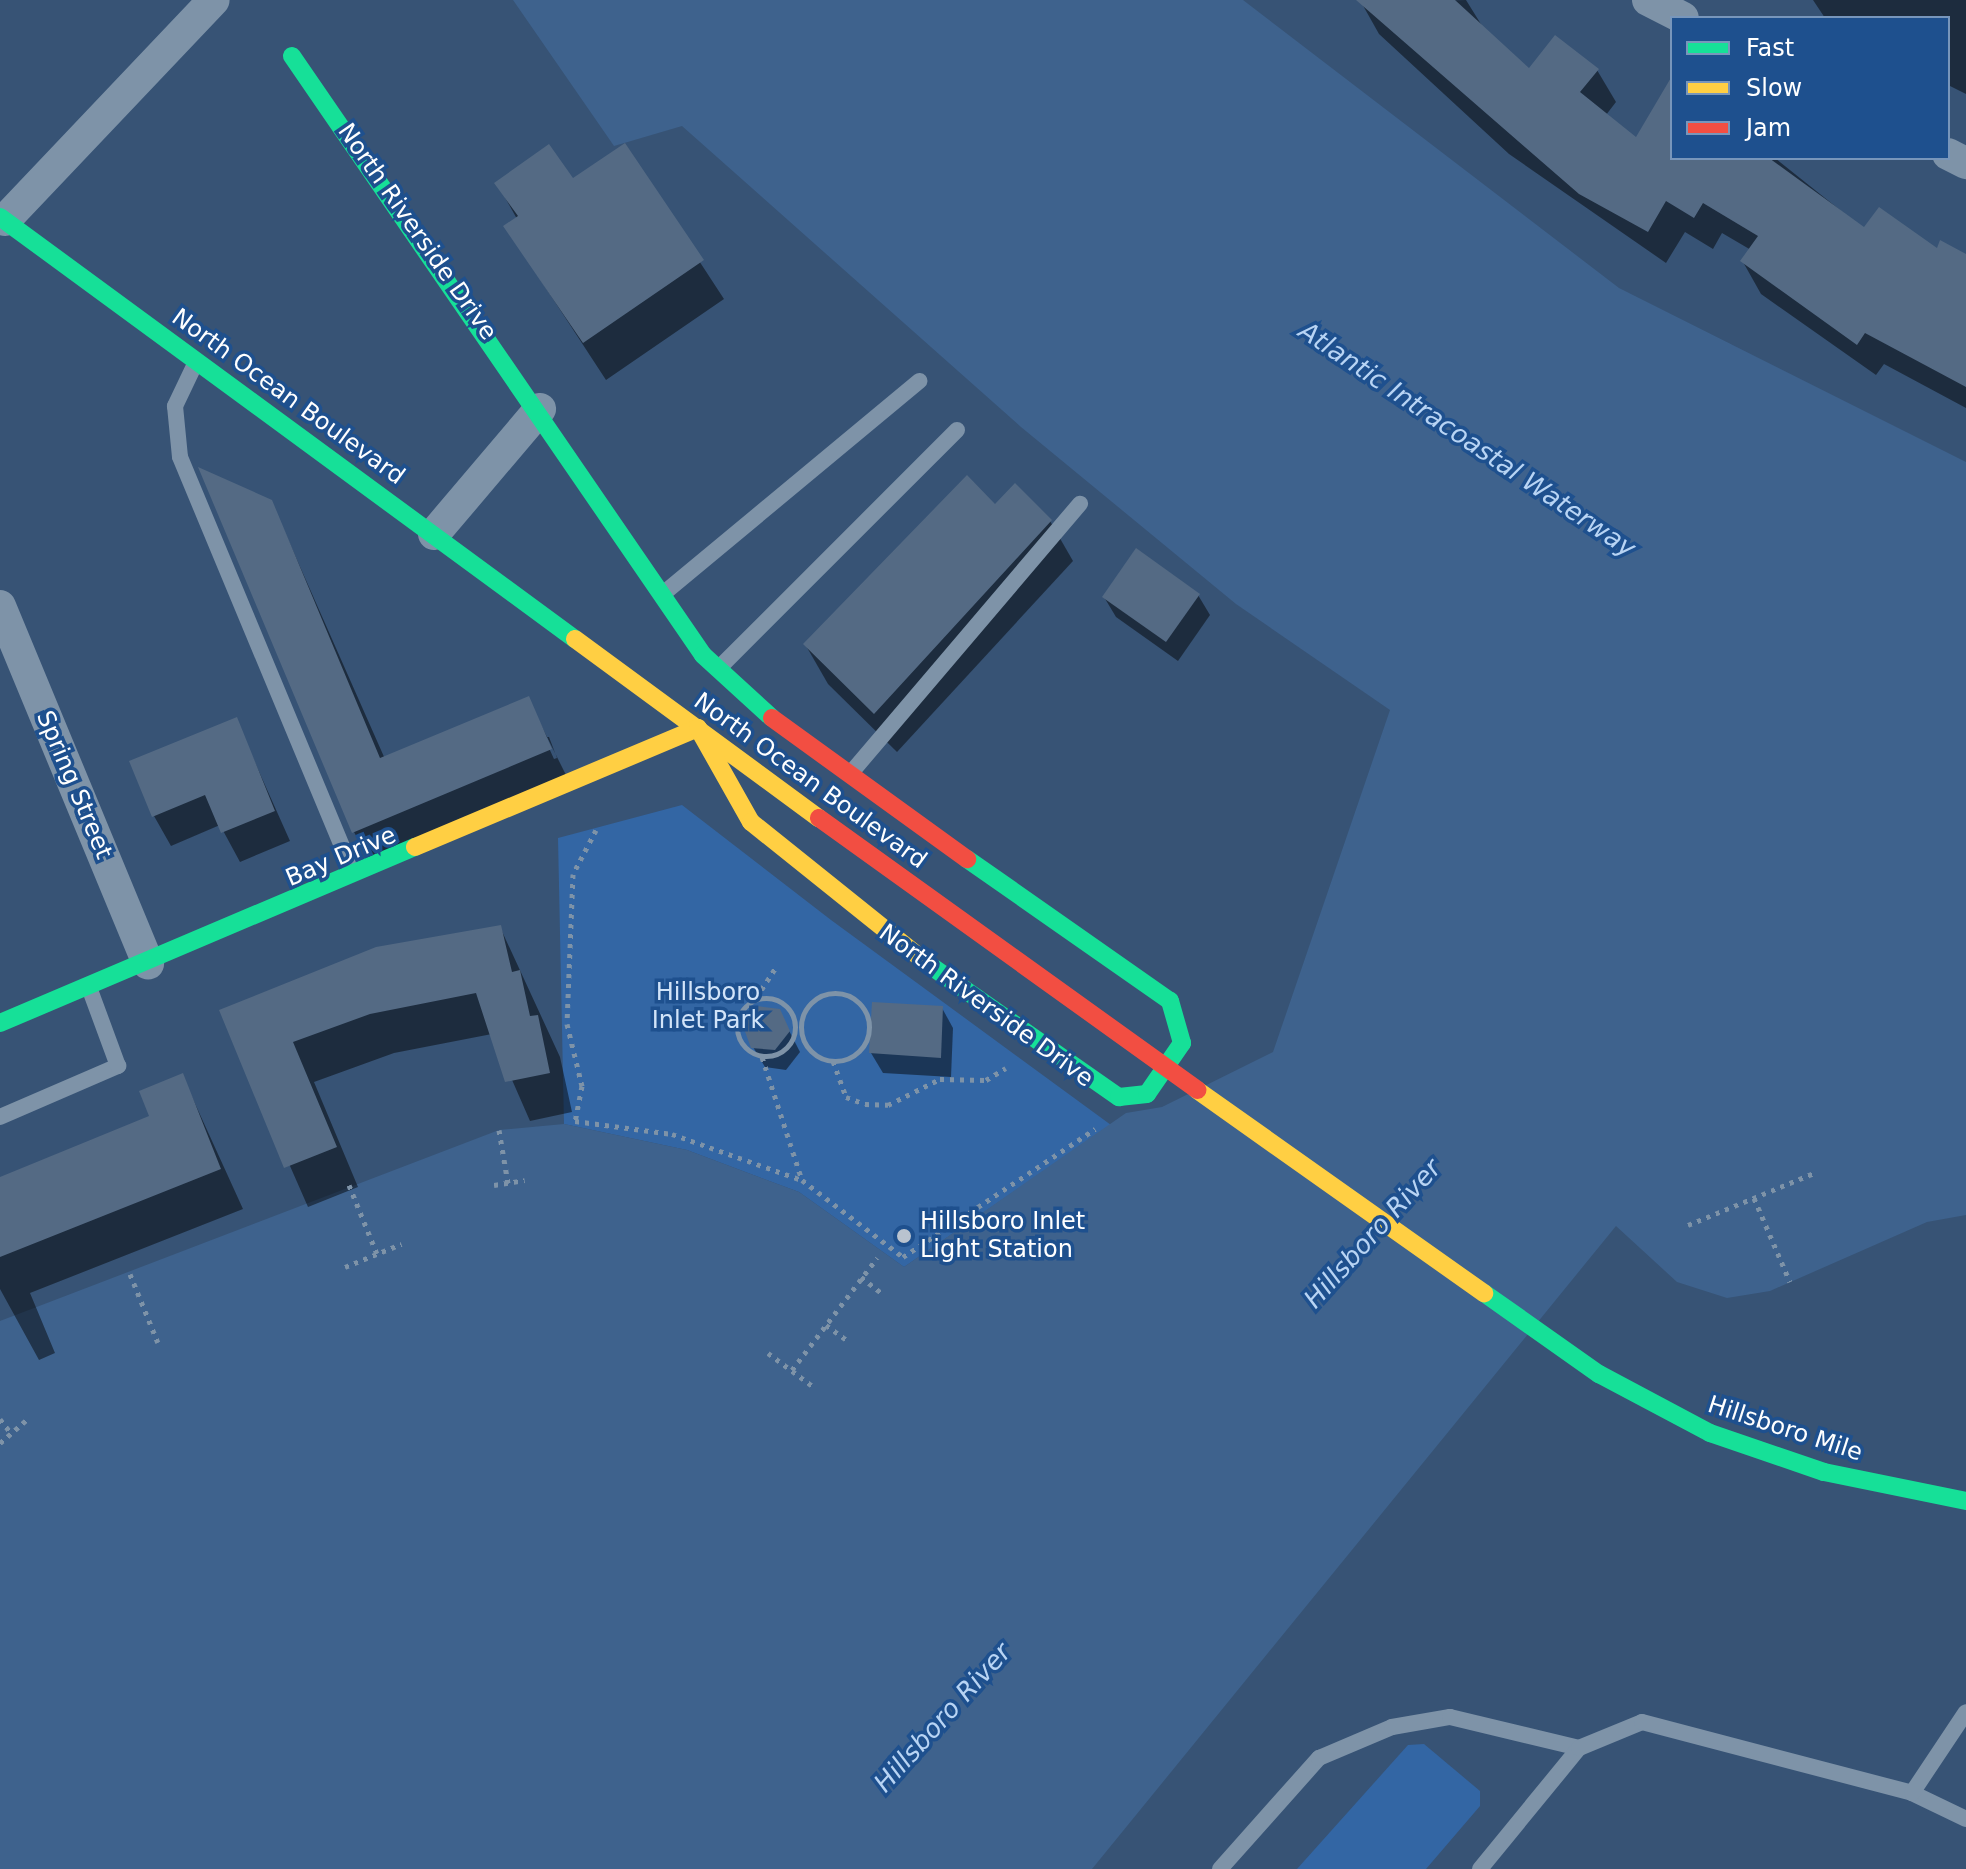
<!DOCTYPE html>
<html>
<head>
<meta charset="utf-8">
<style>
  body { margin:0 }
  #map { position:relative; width:1966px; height:1869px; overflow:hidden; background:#375375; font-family:"DejaVu Sans",sans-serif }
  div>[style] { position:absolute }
  .green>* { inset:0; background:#3366a4 }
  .water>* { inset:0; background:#3e628d }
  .shadow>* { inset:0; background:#0007 }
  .building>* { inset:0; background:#546a84 }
  .path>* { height:5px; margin-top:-2.5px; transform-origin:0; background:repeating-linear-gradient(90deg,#7e93a8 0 4px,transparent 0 10px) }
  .path>.ring { margin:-2.5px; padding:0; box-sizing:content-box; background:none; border:5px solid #7e93a8; border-radius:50% }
  .lane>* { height:16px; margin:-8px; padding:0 8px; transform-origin:8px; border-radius:8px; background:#7e93a8 }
  .street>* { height:32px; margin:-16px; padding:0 16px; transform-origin:16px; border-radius:16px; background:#7e93a8 }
  .fast>* { height:18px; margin:-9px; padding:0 9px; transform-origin:9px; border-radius:9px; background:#16e098 }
  .slow>* { height:18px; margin:-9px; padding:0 9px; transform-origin:9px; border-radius:9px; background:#ffcf43 }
  .jam>* { height:18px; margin:-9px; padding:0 9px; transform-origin:9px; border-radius:9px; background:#f24e42 }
  .dots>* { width:22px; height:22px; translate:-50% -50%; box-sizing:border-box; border:4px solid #1e508e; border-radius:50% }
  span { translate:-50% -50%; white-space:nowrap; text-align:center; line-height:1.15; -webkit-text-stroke:7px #1e508e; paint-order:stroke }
  .street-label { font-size:24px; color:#fff }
  .park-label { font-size:24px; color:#d2e4f9 }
  .poi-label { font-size:24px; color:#fff }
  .left { translate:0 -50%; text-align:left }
  .water-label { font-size:26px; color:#b8d4f4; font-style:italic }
  .legend { position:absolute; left:1670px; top:16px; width:280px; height:144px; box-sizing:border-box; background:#1e508e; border:2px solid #7896bb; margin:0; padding:10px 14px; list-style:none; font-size:24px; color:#fff }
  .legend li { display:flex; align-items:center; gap:16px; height:40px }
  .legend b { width:40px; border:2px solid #7896bb }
</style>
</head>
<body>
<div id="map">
  <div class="green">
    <i style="clip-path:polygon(682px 805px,831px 920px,1111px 1125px,904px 1267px,799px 1192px,687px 1150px,564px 1124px,558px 838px)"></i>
    <i style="clip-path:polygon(1424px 1744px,1480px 1791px,1480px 1806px,1426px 1869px,1297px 1869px,1408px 1745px)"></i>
  </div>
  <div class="water">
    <i style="clip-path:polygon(513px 0,1243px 0,1619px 288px,1966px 462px,1966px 1215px,1927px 1222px,1770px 1291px,1727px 1298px,1677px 1282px,1616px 1226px,1092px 1869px,0 1869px,0 1321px,499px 1130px,564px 1124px,687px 1150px,799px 1192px,904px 1267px,1126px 1113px,1162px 1107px,1273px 1052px,1390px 710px,1236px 604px,1021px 427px,682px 126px,614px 146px)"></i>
  </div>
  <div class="shadow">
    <i style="clip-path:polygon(1466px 0,1484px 29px,1529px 71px,1597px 70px,1616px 102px,1606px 115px,1637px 140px,1672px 102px,1672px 158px,1775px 158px,1865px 230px,1966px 256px,1966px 408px,1884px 364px,1876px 375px,1761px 294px,1743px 262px,1751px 250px,1722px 233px,1713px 249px,1685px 232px,1666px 263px,1509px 154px,1379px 34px,1361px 2px)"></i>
    <i style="clip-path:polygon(1966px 0,1966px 94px,1948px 85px,1948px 18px,1825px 18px,1813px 0)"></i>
    <i style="clip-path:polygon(624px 146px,724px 299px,606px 380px,506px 227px,517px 219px,497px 183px,573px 181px)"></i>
    <i style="clip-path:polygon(evenodd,271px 501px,385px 759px,528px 699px,573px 789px,376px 872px,354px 832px,271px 501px,544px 737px,549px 737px,557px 758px,554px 759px,544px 737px)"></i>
    <i style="clip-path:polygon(995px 506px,1050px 521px,1073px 561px,897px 752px,828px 684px,805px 644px)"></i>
    <i style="clip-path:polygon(1198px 595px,1210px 615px,1178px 661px,1116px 617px,1104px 597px)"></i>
    <i style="clip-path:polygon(236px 720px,290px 841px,240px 862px,220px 825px,171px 846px,154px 816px)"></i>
    <i style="clip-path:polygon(500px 927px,560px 1057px,572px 1112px,530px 1121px,492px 1034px,394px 1053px,314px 1082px,358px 1187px,308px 1207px,222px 1011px)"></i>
    <i style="clip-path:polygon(942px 1008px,953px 1028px,951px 1077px,883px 1073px,871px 1053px)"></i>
    <i style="clip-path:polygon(779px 1011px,800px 1052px,786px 1070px,765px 1067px,753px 1047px)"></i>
    <i style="clip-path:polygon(182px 1075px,243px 1209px,30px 1293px,55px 1353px,39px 1360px,0 1289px,0 1179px,152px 1117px)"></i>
  </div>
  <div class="building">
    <i style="clip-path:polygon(1356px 0,1455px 0,1529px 68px,1555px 35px,1599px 69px,1580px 92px,1636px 137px,1672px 76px,1672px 158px,1769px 158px,1864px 227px,1879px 207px,1937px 248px,1940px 240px,1966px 254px,1966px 387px,1865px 333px,1857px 345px,1740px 261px,1758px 236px,1703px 203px,1694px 218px,1666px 201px,1648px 232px,1579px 194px)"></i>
    <i style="clip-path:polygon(625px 143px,704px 260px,583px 343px,503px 226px,518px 216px,494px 183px,549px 144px,573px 178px)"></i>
    <i style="clip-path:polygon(198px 467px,272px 500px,380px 758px,529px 696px,552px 749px,352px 833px)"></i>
    <i style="clip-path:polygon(967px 475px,995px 504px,1015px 483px,1052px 520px,874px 714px,803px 644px)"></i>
    <i style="clip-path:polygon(1136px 548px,1200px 594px,1166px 642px,1102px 597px)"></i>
    <i style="clip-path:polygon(237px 717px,275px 811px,221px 833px,205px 795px,152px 817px,129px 761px)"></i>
    <i style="clip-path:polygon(501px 925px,512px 972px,520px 970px,530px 1016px,538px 1015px,550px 1073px,505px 1082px,476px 993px,370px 1014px,293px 1042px,337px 1147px,284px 1168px,219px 1010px,376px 947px)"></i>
    <i style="clip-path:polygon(872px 1002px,943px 1006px,941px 1058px,869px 1053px)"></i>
    <i style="clip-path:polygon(757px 1006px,780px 1009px,790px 1031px,775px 1050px,751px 1048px,743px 1026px)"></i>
    <i style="clip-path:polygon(183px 1073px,221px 1169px,0 1257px,0 1177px,149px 1116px,139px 1091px)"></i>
  </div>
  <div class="path">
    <i style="left:596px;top:830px;width:50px;rotate:117.6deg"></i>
    <i style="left:573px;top:874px;width:150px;rotate:92.3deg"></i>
    <i style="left:567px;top:1024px;width:64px;rotate:76.4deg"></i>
    <i style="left:582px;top:1086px;width:36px;rotate:101deg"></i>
    <i style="left:575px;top:1121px;width:98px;rotate:7.6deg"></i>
    <i style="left:672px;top:1134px;width:138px;rotate:19.5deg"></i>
    <i style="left:802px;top:1180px;width:127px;rotate:37.3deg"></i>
    <i style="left:903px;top:1257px;width:231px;rotate:-33.7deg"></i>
    <i class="ring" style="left:801px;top:993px;width:63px;height:63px"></i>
    <i class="ring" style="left:737px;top:998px;width:53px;height:53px"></i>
    <i style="left:756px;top:998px;width:37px;rotate:-57deg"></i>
    <i style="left:762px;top:1057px;width:129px;rotate:72deg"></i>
    <i style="left:833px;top:1061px;width:38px;rotate:70deg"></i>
    <i style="left:846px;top:1097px;width:20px;rotate:20deg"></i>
    <i style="left:865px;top:1104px;width:23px;rotate:2deg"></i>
    <i style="left:888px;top:1105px;width:58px;rotate:-26.6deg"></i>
    <i style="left:940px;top:1079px;width:46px;rotate:1.2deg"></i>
    <i style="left:986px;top:1080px;width:23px;rotate:-31deg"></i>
    <i style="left:499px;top:1130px;width:54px;rotate:80.4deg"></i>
    <i style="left:349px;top:1185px;width:74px;rotate:67.9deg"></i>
    <i style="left:494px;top:1185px;width:31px;rotate:-9deg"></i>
    <i style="left:1754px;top:1198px;width:91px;rotate:66.8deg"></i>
    <i style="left:1688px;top:1225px;width:136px;rotate:-22.4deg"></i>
    <i style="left:345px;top:1267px;width:61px;rotate:-22.3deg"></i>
    <i style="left:130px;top:1274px;width:74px;rotate:67.9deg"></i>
    <i style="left:861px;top:1277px;width:29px;rotate:38deg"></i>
    <i style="left:826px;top:1325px;width:29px;rotate:36deg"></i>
    <i style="left:768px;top:1353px;width:57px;rotate:36.5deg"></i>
    <i style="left:792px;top:1370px;width:141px;rotate:-52.8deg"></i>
    <i style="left:0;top:1419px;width:18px;rotate:52deg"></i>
    <i style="left:0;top:1443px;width:37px;rotate:-41deg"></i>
  </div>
  <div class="lane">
    <i style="left:196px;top:362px;width:49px;rotate:115.5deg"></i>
    <i style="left:175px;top:406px;width:51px;rotate:84.4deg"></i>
    <i style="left:180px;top:457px;width:448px;rotate:67.4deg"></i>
    <i style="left:664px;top:593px;width:332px;rotate:-39.7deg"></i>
    <i style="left:718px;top:669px;width:338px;rotate:-45deg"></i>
    <i style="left:850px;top:774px;width:355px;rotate:-49.6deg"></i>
    <i style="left:0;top:1117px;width:129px;rotate:-23.4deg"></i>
    <i style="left:118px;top:1066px;width:84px;rotate:-110.2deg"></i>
    <i style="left:1912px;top:1793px;width:60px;rotate:25.7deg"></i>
    <i style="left:1220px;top:1869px;width:149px;rotate:-48.3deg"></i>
    <i style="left:1319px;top:1758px;width:79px;rotate:-23deg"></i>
    <i style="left:1392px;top:1727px;width:59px;rotate:-9.8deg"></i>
    <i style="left:1450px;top:1717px;width:133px;rotate:13.5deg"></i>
    <i style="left:1480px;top:1869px;width:156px;rotate:-50.7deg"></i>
    <i style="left:1579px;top:1748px;width:68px;rotate:-22.4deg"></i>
    <i style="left:1642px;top:1722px;width:279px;rotate:14.7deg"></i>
    <i style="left:1912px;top:1793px;width:97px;rotate:-56.3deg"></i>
  </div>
  <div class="street">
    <i style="left:1648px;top:0;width:39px;rotate:27deg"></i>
    <i style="left:1948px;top:154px;width:20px;rotate:27deg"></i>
    <i style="left:5px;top:220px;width:303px;rotate:-46.5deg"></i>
    <i style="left:434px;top:534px;width:164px;rotate:-49.7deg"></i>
    <i style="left:0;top:606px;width:387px;rotate:67.5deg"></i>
  </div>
  <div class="fast">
    <i style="left:292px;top:56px;width:726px;rotate:55.54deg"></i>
    <i style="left:703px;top:655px;width:93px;rotate:42.4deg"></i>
    <i style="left:0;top:217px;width:713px;rotate:36.28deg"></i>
    <i style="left:928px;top:964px;width:233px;rotate:34.9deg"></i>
    <i style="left:1119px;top:1097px;width:28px;rotate:-6deg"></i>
    <i style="left:1147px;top:1094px;width:62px;rotate:-55.5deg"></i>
    <i style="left:1182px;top:1043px;width:44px;rotate:-105.9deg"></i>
    <i style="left:1170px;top:1001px;width:248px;rotate:-145deg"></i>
    <i style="left:0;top:1023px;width:451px;rotate:-23deg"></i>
    <i style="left:1484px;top:1293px;width:141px;rotate:35.2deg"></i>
    <i style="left:1599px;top:1374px;width:126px;rotate:28deg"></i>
    <i style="left:1710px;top:1433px;width:120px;rotate:18.9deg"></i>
    <i style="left:1824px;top:1472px;width:145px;rotate:11.5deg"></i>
  </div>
  <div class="slow">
    <i style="left:575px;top:639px;width:303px;rotate:36.3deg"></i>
    <i style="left:415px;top:847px;width:307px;rotate:-22.8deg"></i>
    <i style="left:698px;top:728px;width:108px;rotate:60.6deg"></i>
    <i style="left:751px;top:822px;width:227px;rotate:38.7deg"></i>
    <i style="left:1197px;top:1090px;width:352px;rotate:35.3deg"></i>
  </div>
  <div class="jam">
    <i style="left:772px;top:718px;width:241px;rotate:35.9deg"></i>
    <i style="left:819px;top:818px;width:466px;rotate:35.7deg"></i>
  </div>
  <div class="dots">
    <i style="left:904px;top:1236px;background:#b9c3cf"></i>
  </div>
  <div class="street-label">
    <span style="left:417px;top:232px;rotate:55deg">North Riverside Drive</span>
    <span style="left:288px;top:397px;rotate:36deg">North Ocean Boulevard</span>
    <span style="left:810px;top:781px;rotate:36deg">North Ocean Boulevard</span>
    <span style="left:74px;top:785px;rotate:67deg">Spring Street</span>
    <span style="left:341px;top:857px;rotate:-23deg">Bay Drive</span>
    <span style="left:986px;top:1006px;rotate:36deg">North Riverside Drive</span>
    <span style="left:1785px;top:1429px;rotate:18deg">Hillsboro Mile</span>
  </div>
  <div class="park-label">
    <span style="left:708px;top:1007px">Hillsboro<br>Inlet Park</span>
  </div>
  <div class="poi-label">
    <span class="left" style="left:920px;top:1236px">Hillsboro Inlet<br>Light Station</span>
  </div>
  <div class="water-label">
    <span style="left:1467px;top:440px;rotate:34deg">Atlantic Intracoastal Waterway</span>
    <span style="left:1373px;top:1234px;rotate:-48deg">Hillsboro River</span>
    <span style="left:943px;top:1718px;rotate:-48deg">Hillsboro River</span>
  </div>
  <ul class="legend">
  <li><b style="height:10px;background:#16e098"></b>Fast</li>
  <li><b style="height:10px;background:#ffcf43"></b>Slow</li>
  <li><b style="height:10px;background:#f24e42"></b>Jam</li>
  </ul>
</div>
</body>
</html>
